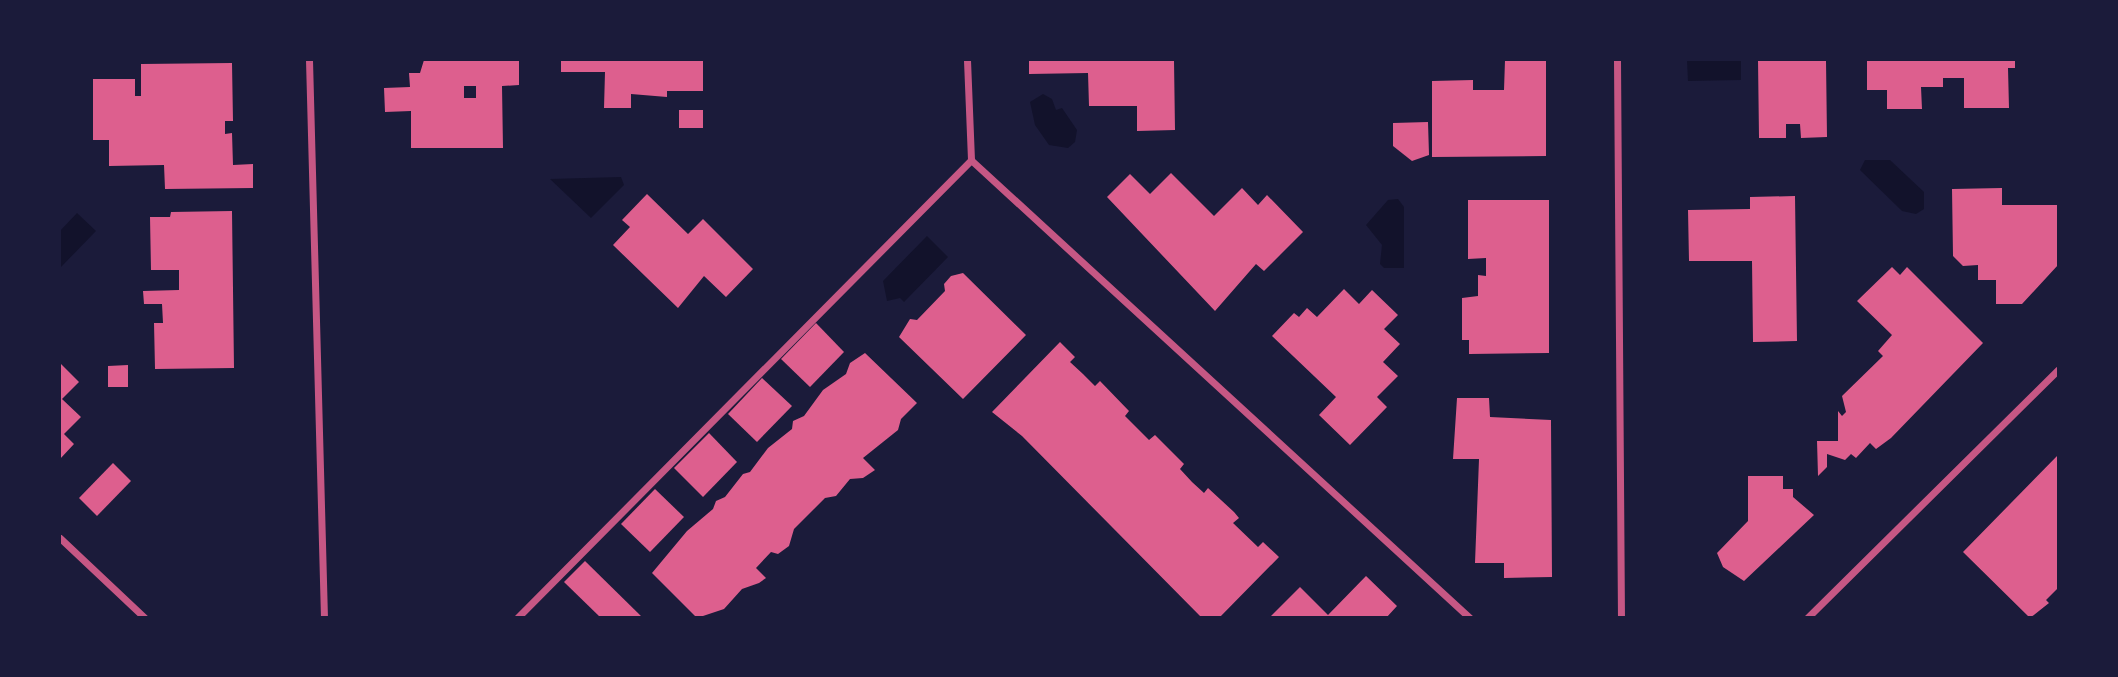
<!DOCTYPE html>
<html>
<head>
<meta charset="utf-8">
<style>
  body { margin:0 }
  #map { position:relative; width:2118px; height:677px; overflow:hidden; background:#1b1b3a; font-family:"Roboto Condensed",sans-serif }
  div>[style] { position:absolute }
  .water>* { inset:0; background:#12122b }
  .building>* { inset:0; background:#dd5f8e }
  .minor>* { height:7px; margin:-3.5px; padding:0 3.5px; transform-origin:3.5px; border-radius:3.5px; background:#c65784 }
  span { translate:-50% -50%; white-space:nowrap; text-align:center; line-height:1.15; -webkit-text-stroke:7px #1b1b3a; paint-order:stroke }
  .frame { position:absolute; inset:0; border:61px solid #1b1b3a; pointer-events:none }
</style>
</head>
<body>
<div id="map">
  <div class="water">
    <i style="clip-path:polygon(1687px 60px,1741px 60px,1741px 80px,1688px 81px)"></i>
    <i style="clip-path:polygon(1043px 94px,1052px 99px,1056px 110px,1062px 108px,1077px 130px,1075px 142px,1068px 148px,1049px 145px,1035px 125px,1030px 102px)"></i>
    <i style="clip-path:polygon(1865px 160px,1890px 160px,1924px 192px,1924px 209px,1916px 214px,1902px 211px,1860px 170px)"></i>
    <i style="clip-path:polygon(621px 177px,624px 185px,591px 218px,550px 179px)"></i>
    <i style="clip-path:polygon(1398px 199px,1404px 207px,1404px 268px,1384px 268px,1380px 264px,1382px 245px,1366px 225px,1388px 200px)"></i>
    <i style="clip-path:polygon(77px 213px,96px 231px,60px 268px,60px 231px)"></i>
    <i style="clip-path:polygon(927px 236px,948px 257px,904px 302px,900px 298px,887px 301px,883px 281px)"></i>
  </div>
  <div class="building">
    <i style="clip-path:polygon(evenodd,424px 60px,519px 60px,519px 85px,502px 86px,503px 148px,411px 148px,411px 111px,385px 112px,384px 88px,410px 87px,409px 73px,420px 73px,424px 60px,464px 86px,476px 86px,476px 98px,464px 98px,464px 86px)"></i>
    <i style="clip-path:polygon(561px 60px,703px 60px,703px 91px,667px 91px,667px 97px,631px 94px,631px 108px,604px 108px,605px 72px,561px 72px)"></i>
    <i style="clip-path:polygon(1029px 60px,1174px 60px,1175px 130px,1137px 131px,1137px 106px,1089px 106px,1088px 73px,1029px 74px)"></i>
    <i style="clip-path:polygon(1505px 60px,1546px 60px,1546px 156px,1432px 157px,1432px 81px,1473px 80px,1473px 90px,1504px 90px)"></i>
    <i style="clip-path:polygon(1758px 60px,1826px 60px,1827px 137px,1801px 138px,1800px 124px,1786px 124px,1786px 138px,1759px 138px)"></i>
    <i style="clip-path:polygon(1867px 60px,2015px 60px,2015px 68px,2008px 68px,2009px 108px,1964px 108px,1964px 78px,1943px 78px,1943px 87px,1921px 87px,1922px 109px,1887px 109px,1887px 90px,1867px 90px)"></i>
    <i style="clip-path:polygon(232px 63px,233px 121px,225px 121px,225px 134px,232px 133px,233px 165px,253px 164px,253px 188px,165px 189px,164px 165px,109px 166px,109px 140px,93px 140px,93px 79px,135px 79px,135px 96px,141px 96px,141px 64px)"></i>
    <i style="clip-path:polygon(679px 110px,703px 110px,703px 128px,679px 128px)"></i>
    <i style="clip-path:polygon(1428px 122px,1429px 155px,1412px 161px,1393px 146px,1393px 123px)"></i>
    <i style="clip-path:polygon(1171px 173px,1214px 216px,1242px 188px,1258px 205px,1267px 195px,1303px 232px,1264px 271px,1256px 264px,1215px 311px,1107px 197px,1130px 174px,1150px 194px)"></i>
    <i style="clip-path:polygon(2002px 188px,2002px 205px,2057px 205px,2058px 265px,2022px 304px,1996px 304px,1996px 280px,1978px 280px,1978px 265px,1963px 266px,1953px 256px,1952px 189px)"></i>
    <i style="clip-path:polygon(647px 194px,688px 234px,703px 219px,753px 269px,726px 297px,704px 276px,678px 308px,613px 245px,630px 227px,622px 220px)"></i>
    <i style="clip-path:polygon(1795px 196px,1797px 341px,1753px 342px,1752px 261px,1689px 261px,1688px 210px,1750px 209px,1750px 197px)"></i>
    <i style="clip-path:polygon(1468px 200px,1549px 200px,1549px 353px,1469px 354px,1469px 340px,1462px 340px,1462px 298px,1478px 296px,1478px 275px,1486px 276px,1486px 258px,1468px 259px)"></i>
    <i style="clip-path:polygon(232px 211px,234px 368px,155px 369px,154px 323px,163px 323px,162px 304px,144px 304px,143px 291px,179px 290px,179px 270px,151px 270px,150px 217px,170px 217px,171px 212px)"></i>
    <i style="clip-path:polygon(1892px 267px,1900px 275px,1907px 267px,1983px 343px,1891px 438px,1876px 449px,1870px 443px,1856px 458px,1851px 454px,1845px 460px,1827px 454px,1827px 467px,1818px 476px,1817px 441px,1838px 441px,1838px 411px,1842px 416px,1846px 412px,1842px 396px,1883px 356px,1878px 351px,1892px 335px,1857px 301px)"></i>
    <i style="clip-path:polygon(963px 273px,1026px 335px,963px 399px,899px 337px,910px 319px,917px 320px,945px 291px,944px 284px,951px 276px)"></i>
    <i style="clip-path:polygon(1344px 289px,1359px 304px,1372px 290px,1398px 315px,1384px 329px,1400px 344px,1383px 362px,1398px 376px,1377px 397px,1387px 407px,1350px 445px,1319px 415px,1336px 397px,1272px 336px,1294px 313px,1299px 317px,1307px 308px,1317px 317px)"></i>
    <i style="clip-path:polygon(816px 323px,844px 352px,810px 387px,781px 359px)"></i>
    <i style="clip-path:polygon(1060px 342px,1075px 357px,1070px 362px,1083px 374px,1095px 386px,1100px 381px,1129px 411px,1125px 416px,1149px 440px,1155px 435px,1184px 464px,1180px 469px,1192px 482px,1204px 493px,1208px 488px,1234px 512px,1239px 518px,1233px 523px,1258px 547px,1263px 542px,1279px 557px,1219px 618px,1202px 618px,1022px 436px,992px 412px)"></i>
    <i style="clip-path:polygon(865px 353px,917px 403px,901px 419px,898px 430px,863px 458px,875px 470px,863px 478px,850px 479px,836px 496px,825px 498px,794px 529px,789px 546px,778px 554px,771px 552px,756px 568px,766px 578px,759px 583px,742px 589px,724px 609px,697px 618px,652px 573px,687px 531px,713px 509px,716px 501px,725px 497px,743px 474px,750px 472px,768px 448px,792px 429px,793px 421px,804px 416px,823px 390px,846px 374px,850px 363px)"></i>
    <i style="clip-path:polygon(60px 363px,79px 382px,62px 399px,81px 417px,64px 434px,74px 444px,60px 459px)"></i>
    <i style="clip-path:polygon(128px 365px,128px 387px,108px 387px,108px 366px)"></i>
    <i style="clip-path:polygon(762px 378px,792px 406px,757px 442px,728px 414px)"></i>
    <i style="clip-path:polygon(1457px 398px,1489px 398px,1490px 417px,1551px 420px,1552px 577px,1504px 578px,1504px 563px,1475px 563px,1479px 459px,1453px 459px)"></i>
    <i style="clip-path:polygon(709px 433px,737px 462px,703px 497px,674px 468px)"></i>
    <i style="clip-path:polygon(2058px 455px,2058px 588px,2046px 600px,2049px 603px,2030px 618px,1963px 552px)"></i>
    <i style="clip-path:polygon(113px 463px,131px 481px,97px 516px,79px 498px)"></i>
    <i style="clip-path:polygon(1748px 476px,1783px 476px,1783px 489px,1793px 489px,1793px 497px,1814px 515px,1744px 581px,1723px 567px,1717px 553px,1748px 521px)"></i>
    <i style="clip-path:polygon(655px 489px,684px 517px,650px 552px,621px 524px)"></i>
    <i style="clip-path:polygon(585px 561px,643px 618px,601px 618px,564px 582px)"></i>
    <i style="clip-path:polygon(1366px 576px,1397px 606px,1386px 618px,1269px 618px,1300px 587px,1328px 615px)"></i>
  </div>
  <div class="minor">
    <i style="left:309px;top:60px;width:558px;rotate:88.46deg"></i>
    <i style="left:967px;top:60px;width:100px;rotate:87.7deg"></i>
    <i style="left:1617px;top:60px;width:558px;rotate:89.59deg"></i>
    <i style="left:60px;top:538px;width:117px;rotate:43.3deg"></i>
    <i style="left:517px;top:618px;width:645px;rotate:-45.25deg"></i>
    <i style="left:971px;top:160px;width:677px;rotate:42.55deg"></i>
    <i style="left:1807px;top:618px;width:353px;rotate:-44.7deg"></i>
  </div>
  <div class="frame"></div>
</div>
</body>
</html>
